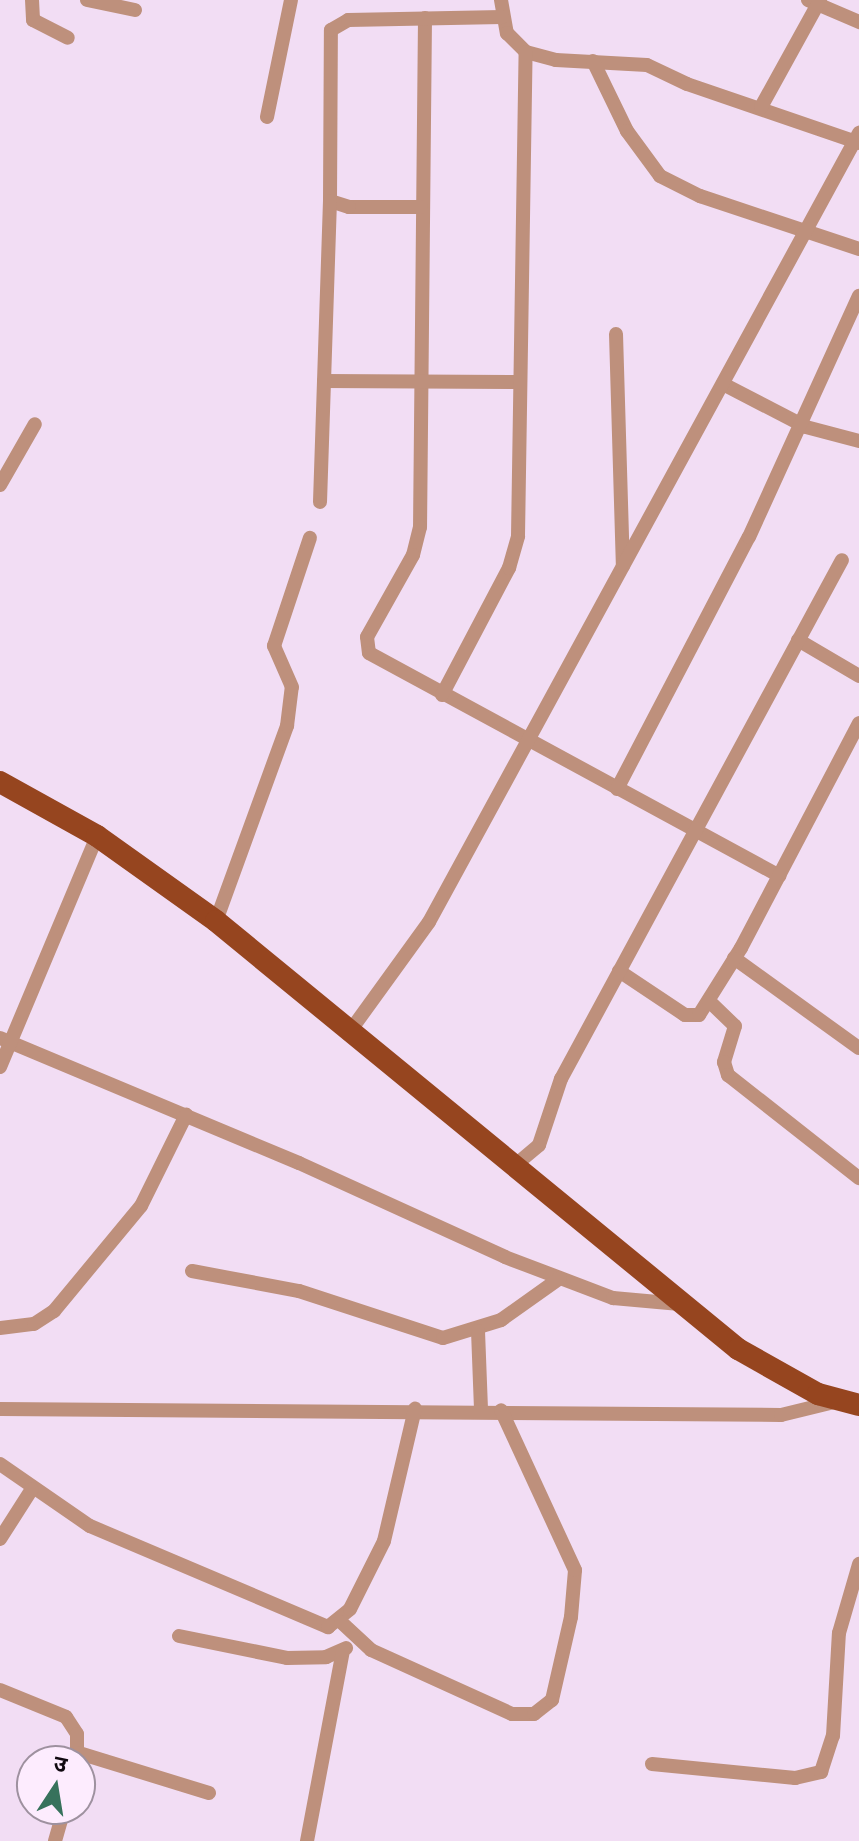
<!DOCTYPE html>
<html>
<head>
<meta charset="utf-8">
<style>
  body { margin:0 }
  #map { position:relative; width:859px; height:1841px; overflow:hidden; background:#f2ddf4; font-family:"Source Serif 4","Noto Sans Devanagari",serif }
  div>[style] { position:absolute }
  .minor>* { height:14px; margin:-7px; padding:0 7px; transform-origin:7px; border-radius:7px; background:#be907c }
  .primary>* { height:22px; margin:-11px; padding:0 11px; transform-origin:11px; border-radius:11px; background:#96451f }
  span { translate:-50% -50%; white-space:nowrap; text-align:center; line-height:1.15; -webkit-text-stroke:6px #fdecfe; paint-order:stroke }
  .north { position:absolute; left:16px; top:1745px; width:80px; height:80px; box-sizing:border-box; background:#fdecfe; border:2px solid #9e919f; border-radius:50%; rotate:12deg; font-size:22px; font-weight:700; line-height:32px; text-align:center; color:#100910 }
  .north::after { content:''; display:block; margin:auto; width:28px; height:36px; background:#37725c; clip-path:polygon(50% 0,100% 100%,50% 72%,0 100%) }
</style>
</head>
<body>
<div id="map">
  <div class="minor">
    <i style="left:32px;top:0;width:20px;rotate:87deg"></i>
    <i style="left:33px;top:20px;width:39px;rotate:27deg"></i>
    <i style="left:87px;top:0;width:49px;rotate:11.8deg"></i>
    <i style="left:501px;top:0;width:34px;rotate:80deg"></i>
    <i style="left:507px;top:33px;width:27px;rotate:45deg"></i>
    <i style="left:526px;top:52px;width:31px;rotate:15deg"></i>
    <i style="left:556px;top:60px;width:91px;rotate:3.1deg"></i>
    <i style="left:647px;top:65px;width:44px;rotate:25.4deg"></i>
    <i style="left:687px;top:84px;width:182px;rotate:18.9deg"></i>
    <i style="left:808px;top:0;width:56px;rotate:23.3deg"></i>
    <i style="left:425px;top:18px;width:509px;rotate:90.56deg"></i>
    <i style="left:420px;top:527px;width:29px;rotate:104deg"></i>
    <i style="left:413px;top:555px;width:94px;rotate:119.3deg"></i>
    <i style="left:367px;top:637px;width:16px;rotate:83deg"></i>
    <i style="left:369px;top:653px;width:467px;rotate:28.5deg"></i>
    <i style="left:593px;top:61px;width:78px;rotate:64.1deg"></i>
    <i style="left:627px;top:131px;width:56px;rotate:53.7deg"></i>
    <i style="left:660px;top:176px;width:45px;rotate:26.6deg"></i>
    <i style="left:700px;top:196px;width:168px;rotate:18.4deg"></i>
    <i style="left:761px;top:107px;width:122px;rotate:-61.1deg"></i>
    <i style="left:267px;top:117px;width:119px;rotate:-78.4deg"></i>
    <i style="left:421px;top:207px;width:72px;rotate:180deg"></i>
    <i style="left:349px;top:207px;width:20px;rotate:-162deg"></i>
    <i style="left:330px;top:201px;width:171px;rotate:-89.7deg"></i>
    <i style="left:331px;top:30px;width:20px;rotate:-30deg"></i>
    <i style="left:348px;top:20px;width:154px;rotate:-1.1deg"></i>
    <i style="left:616px;top:334px;width:232px;rotate:88.3deg"></i>
    <i style="left:324px;top:381px;width:196px;rotate:0.3deg"></i>
    <i style="left:723px;top:384px;width:93px;rotate:27.4deg"></i>
    <i style="left:806px;top:427px;width:55px;rotate:14.8deg"></i>
    <i style="left:0;top:485px;width:70px;rotate:-60.2deg"></i>
    <i style="left:320px;top:502px;width:301px;rotate:-88.1deg"></i>
    <i style="left:798px;top:640px;width:71px;rotate:30.5deg"></i>
    <i style="left:442px;top:695px;width:144px;rotate:-62.2deg"></i>
    <i style="left:509px;top:568px;width:33px;rotate:-74deg"></i>
    <i style="left:518px;top:536px;width:484px;rotate:-89.1deg"></i>
    <i style="left:617px;top:789px;width:284px;rotate:-62.4deg"></i>
    <i style="left:749px;top:537px;width:265px;rotate:-65.5deg"></i>
    <i style="left:216px;top:921px;width:208px;rotate:-70deg"></i>
    <i style="left:287px;top:726px;width:39px;rotate:-83deg"></i>
    <i style="left:292px;top:687px;width:45px;rotate:-113.7deg"></i>
    <i style="left:274px;top:646px;width:114px;rotate:-71.6deg"></i>
    <i style="left:734px;top:958px;width:154px;rotate:35.8deg"></i>
    <i style="left:619px;top:971px;width:79px;rotate:33.7deg"></i>
    <i style="left:685px;top:1015px;width:14px"></i>
    <i style="left:699px;top:1015px;width:79px;rotate:-57.9deg"></i>
    <i style="left:741px;top:948px;width:254px;rotate:-62.3deg"></i>
    <i style="left:709px;top:1001px;width:36px;rotate:44deg"></i>
    <i style="left:735px;top:1026px;width:38px;rotate:107deg"></i>
    <i style="left:724px;top:1062px;width:14px;rotate:73deg"></i>
    <i style="left:728px;top:1075px;width:167px;rotate:38.2deg"></i>
    <i style="left:348px;top:1034px;width:138px;rotate:-54.1deg"></i>
    <i style="left:429px;top:922px;width:899px;rotate:-61.41deg"></i>
    <i style="left:0;top:1038px;width:324px;rotate:22.7deg"></i>
    <i style="left:299px;top:1163px;width:226px;rotate:24.5deg"></i>
    <i style="left:505px;top:1257px;width:116px;rotate:20.8deg"></i>
    <i style="left:613px;top:1298px;width:67px;rotate:5.1deg"></i>
    <i style="left:0;top:1067px;width:251px;rotate:-67.2deg"></i>
    <i style="left:513px;top:1167px;width:34px;rotate:-40deg"></i>
    <i style="left:539px;top:1145px;width:70px;rotate:-71.6deg"></i>
    <i style="left:561px;top:1079px;width:590px;rotate:-61.57deg"></i>
    <i style="left:192px;top:1271px;width:109px;rotate:10.6deg"></i>
    <i style="left:299px;top:1291px;width:151px;rotate:18.1deg"></i>
    <i style="left:443px;top:1338px;width:61px;rotate:-17.2deg"></i>
    <i style="left:501px;top:1320px;width:72px;rotate:-35.4deg"></i>
    <i style="left:0;top:1328px;width:34px;rotate:-7deg"></i>
    <i style="left:34px;top:1324px;width:24px;rotate:-33deg"></i>
    <i style="left:54px;top:1311px;width:136px;rotate:-50.4deg"></i>
    <i style="left:141px;top:1206px;width:102px;rotate:-63.7deg"></i>
    <i style="left:478px;top:1331px;width:79px;rotate:87.8deg"></i>
    <i style="left:0;top:1409px;width:781px;rotate:0.44deg"></i>
    <i style="left:781px;top:1415px;width:59px;rotate:-13.8deg"></i>
    <i style="left:0;top:1464px;width:109px;rotate:34.6deg"></i>
    <i style="left:90px;top:1526px;width:259px;rotate:23deg"></i>
    <i style="left:328px;top:1627px;width:28px;rotate:-39deg"></i>
    <i style="left:350px;top:1609px;width:76px;rotate:-63.4deg"></i>
    <i style="left:384px;top:1541px;width:136px;rotate:-76.8deg"></i>
    <i style="left:0;top:1539px;width:59px;rotate:-57.4deg"></i>
    <i style="left:341px;top:1622px;width:41px;rotate:43deg"></i>
    <i style="left:371px;top:1650px;width:155px;rotate:24.4deg"></i>
    <i style="left:512px;top:1714px;width:22px"></i>
    <i style="left:534px;top:1714px;width:23px;rotate:-38deg"></i>
    <i style="left:552px;top:1700px;width:85px;rotate:-77.1deg"></i>
    <i style="left:571px;top:1617px;width:47px;rotate:-85.1deg"></i>
    <i style="left:575px;top:1570px;width:176px;rotate:-114.8deg"></i>
    <i style="left:179px;top:1636px;width:110px;rotate:11.5deg"></i>
    <i style="left:287px;top:1658px;width:39px;rotate:-1deg"></i>
    <i style="left:326px;top:1657px;width:22px;rotate:-24deg"></i>
    <i style="left:0;top:1690px;width:71px;rotate:22.2deg"></i>
    <i style="left:66px;top:1717px;width:20px;rotate:57deg"></i>
    <i style="left:77px;top:1734px;width:27px;rotate:90deg"></i>
    <i style="left:79px;top:1753px;width:136px;rotate:17.1deg"></i>
    <i style="left:652px;top:1764px;width:144px;rotate:5.6deg"></i>
    <i style="left:795px;top:1778px;width:27px;rotate:-13deg"></i>
    <i style="left:821px;top:1772px;width:38px;rotate:-72deg"></i>
    <i style="left:833px;top:1736px;width:103px;rotate:-86.7deg"></i>
    <i style="left:839px;top:1633px;width:72px;rotate:-73.8deg"></i>
    <i style="left:55px;top:1841px;width:33px;rotate:-74deg"></i>
    <i style="left:307px;top:1841px;width:194px;rotate:-79.3deg"></i>
  </div>
  <div class="primary">
    <i style="left:0;top:782px;width:111px;rotate:29.1deg"></i>
    <i style="left:97px;top:836px;width:146px;rotate:35.5deg"></i>
    <i style="left:216px;top:921px;width:675px;rotate:39.35deg"></i>
    <i style="left:738px;top:1349px;width:92px;rotate:29.4deg"></i>
    <i style="left:818px;top:1394px;width:42px;rotate:15deg"></i>
  </div>
  <div class="north">उ</div>
</div>
</body>
</html>
